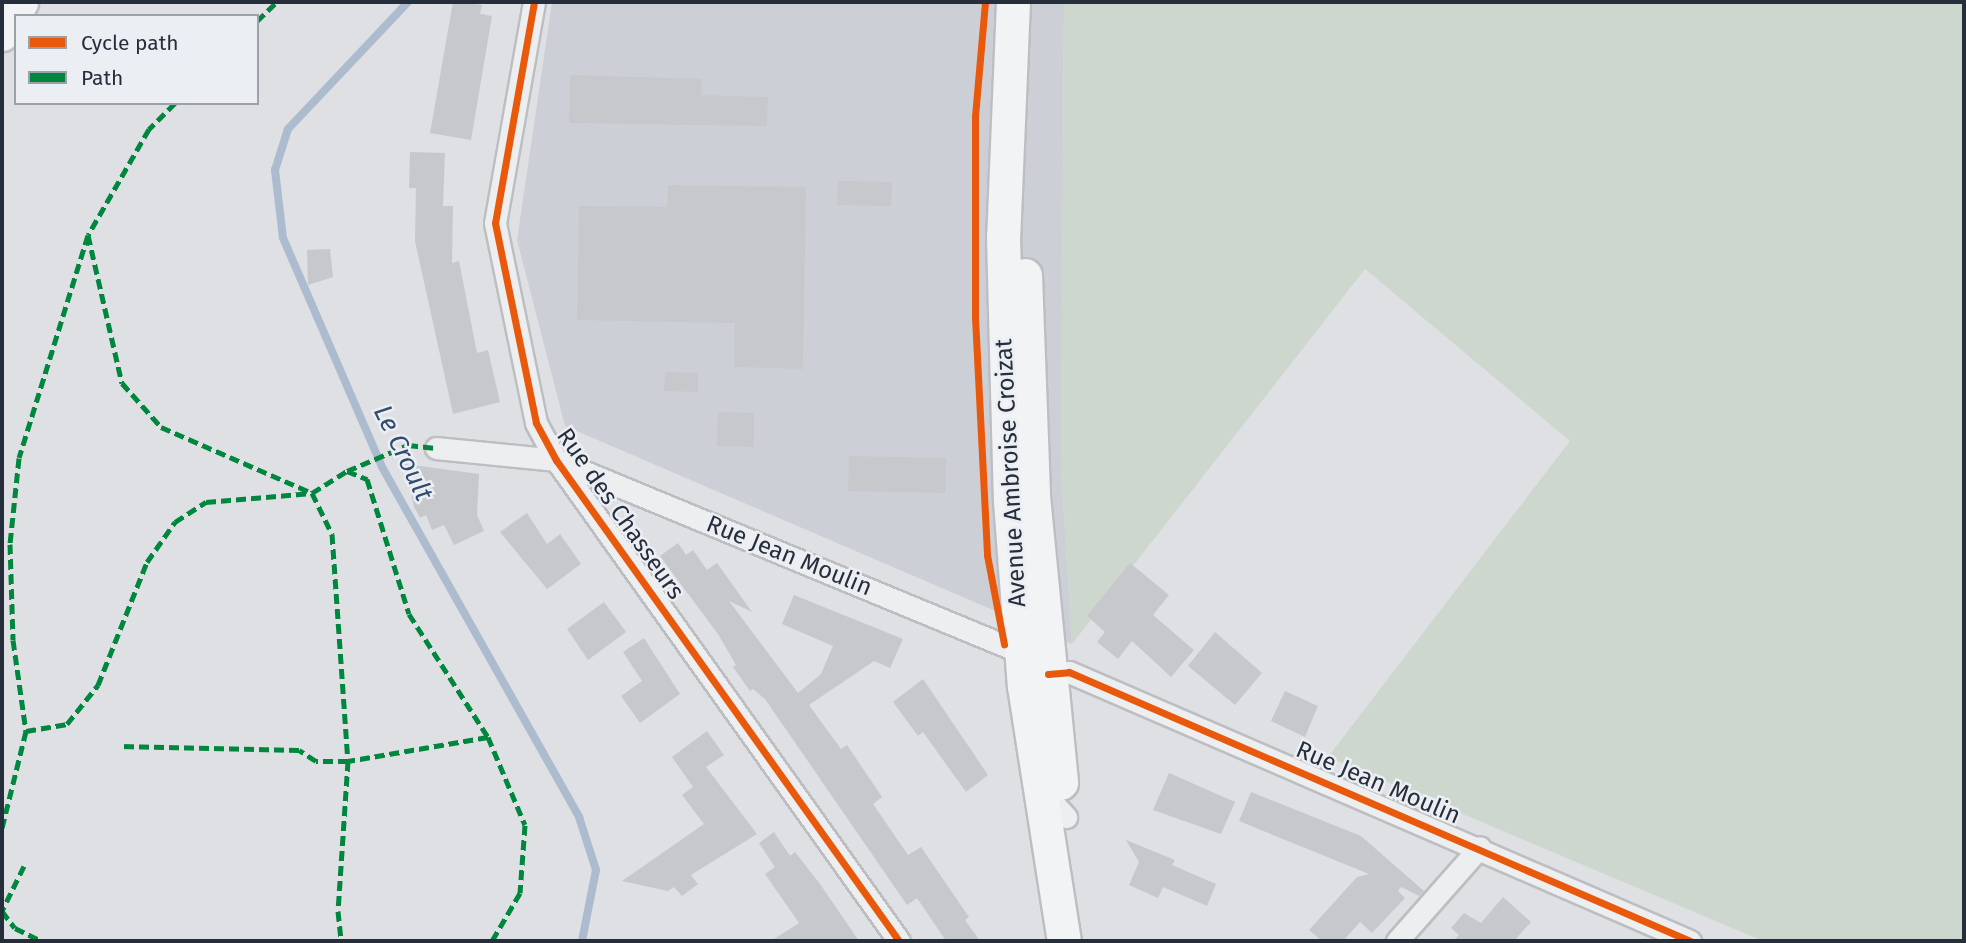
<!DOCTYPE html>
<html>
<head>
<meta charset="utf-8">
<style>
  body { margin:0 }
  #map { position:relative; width:1966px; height:943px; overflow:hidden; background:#dee0e3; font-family:"Fira Sans",sans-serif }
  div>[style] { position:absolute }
  .built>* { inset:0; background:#cccfd6 }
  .green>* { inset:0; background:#ced7ce }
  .stream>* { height:8px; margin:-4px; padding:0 4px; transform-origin:4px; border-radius:4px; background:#acbcce }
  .building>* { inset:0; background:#c6c8cb }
  .roads { filter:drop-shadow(2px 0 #bcbec1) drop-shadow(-2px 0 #bcbec1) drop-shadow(0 2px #bcbec1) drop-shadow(0 -2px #bcbec1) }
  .street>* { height:21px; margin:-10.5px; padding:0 10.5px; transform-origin:10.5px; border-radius:10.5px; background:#edeef0 }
  .primary>* { height:33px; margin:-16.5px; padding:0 16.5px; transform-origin:16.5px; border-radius:16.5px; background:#f2f3f4 }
  .quiet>* { height:5px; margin-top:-2.5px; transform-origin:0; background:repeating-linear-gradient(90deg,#00873e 0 10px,transparent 0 15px) }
  .cycleway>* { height:7px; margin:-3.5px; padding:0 3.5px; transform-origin:3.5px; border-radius:3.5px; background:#e8590c }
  span { translate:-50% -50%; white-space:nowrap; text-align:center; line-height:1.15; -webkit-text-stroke:5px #ebeef3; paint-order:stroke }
  .street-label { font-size:24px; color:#262e3b }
  .water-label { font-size:26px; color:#324c6d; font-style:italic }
  .frame { position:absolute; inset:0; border:4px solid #262e3b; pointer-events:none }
  .legend { position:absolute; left:14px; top:14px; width:245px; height:91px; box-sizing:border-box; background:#ebeef3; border:2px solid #9ca1a9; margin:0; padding:9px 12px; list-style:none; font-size:21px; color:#262e3b }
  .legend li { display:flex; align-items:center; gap:14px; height:35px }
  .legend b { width:35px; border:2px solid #9ca1a9 }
</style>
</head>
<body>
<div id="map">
  <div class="built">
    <i style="clip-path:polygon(552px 2px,1064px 2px,1061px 467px,1072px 644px,565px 426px,517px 240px)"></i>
  </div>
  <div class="green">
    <i style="clip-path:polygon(1064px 2px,1964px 2px,1964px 941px,1763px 941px,1328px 757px,1570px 441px,1365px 269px,1072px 644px,1061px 468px)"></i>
  </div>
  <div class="stream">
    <i style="left:408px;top:2px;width:175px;rotate:133.4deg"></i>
    <i style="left:288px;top:129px;width:43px;rotate:107.6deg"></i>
    <i style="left:275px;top:170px;width:68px;rotate:83.3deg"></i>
    <i style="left:283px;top:238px;width:249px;rotate:66.6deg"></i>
    <i style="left:382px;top:467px;width:402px;rotate:60.6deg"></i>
    <i style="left:579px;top:817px;width:56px;rotate:72.2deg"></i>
    <i style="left:596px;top:870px;width:72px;rotate:101.2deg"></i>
  </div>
  <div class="building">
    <i style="clip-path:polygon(453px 2px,482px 5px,480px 14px,492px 16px,471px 140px,430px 133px)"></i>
    <i style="clip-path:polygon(570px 75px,702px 79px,701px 95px,768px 97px,767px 126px,569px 123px)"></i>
    <i style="clip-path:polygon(410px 152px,445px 153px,443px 206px,453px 206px,452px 263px,459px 261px,477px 353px,488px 350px,500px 402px,453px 414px,415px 241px,416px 188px,409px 188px)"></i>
    <i style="clip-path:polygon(838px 181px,892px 182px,891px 206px,837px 205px)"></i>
    <i style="clip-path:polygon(668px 185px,806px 187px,803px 369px,734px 367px,735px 323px,577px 320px,579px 206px,667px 207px)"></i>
    <i style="clip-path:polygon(330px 249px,333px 277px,308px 285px,307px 250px)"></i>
    <i style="clip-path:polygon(665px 372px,698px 373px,698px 392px,664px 391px)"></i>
    <i style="clip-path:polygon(718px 412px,754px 413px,754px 447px,717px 446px)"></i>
    <i style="clip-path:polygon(849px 456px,946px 458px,945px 493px,848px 491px)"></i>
    <i style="clip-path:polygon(405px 464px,479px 474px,477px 515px,484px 531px,454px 545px,444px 525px,432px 530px,426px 515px,420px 518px,414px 507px)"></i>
    <i style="clip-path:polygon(527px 513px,547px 544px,560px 534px,581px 564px,547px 589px,500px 532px)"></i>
    <i style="clip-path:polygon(678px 543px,686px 555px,693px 550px,707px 570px,717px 563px,752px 612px,729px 601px,798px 693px,821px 674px,833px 646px,782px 624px,794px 595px,903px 639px,890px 668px,874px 661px,809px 705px,841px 749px,847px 745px,882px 797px,873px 804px,908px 855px,921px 847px,969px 917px,965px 920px,980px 941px,946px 941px,917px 898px,907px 905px,765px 699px,753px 689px,750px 691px,733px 667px,736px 665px,718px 634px,660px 556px)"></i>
    <i style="clip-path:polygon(1130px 563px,1169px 595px,1153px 615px,1194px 650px,1171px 677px,1132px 641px,1118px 659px,1097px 642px,1105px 632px,1087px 616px)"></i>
    <i style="clip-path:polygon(604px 602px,626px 632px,588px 660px,567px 629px)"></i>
    <i style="clip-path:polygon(1215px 632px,1262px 673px,1235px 705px,1188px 666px)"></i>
    <i style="clip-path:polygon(644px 638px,680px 694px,640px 723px,621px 696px,642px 681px,623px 652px)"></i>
    <i style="clip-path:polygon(923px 679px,988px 775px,966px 792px,923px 732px,918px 736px,893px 702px)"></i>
    <i style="clip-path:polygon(1285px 691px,1318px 706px,1305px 737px,1271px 721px)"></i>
    <i style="clip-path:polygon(707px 731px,724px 755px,706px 767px,757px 834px,691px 875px,698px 884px,682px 896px,674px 887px,668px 891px,622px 881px,704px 824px,682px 795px,693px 787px,672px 757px)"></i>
    <i style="clip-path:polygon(1169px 773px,1235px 802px,1221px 834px,1153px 810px)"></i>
    <i style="clip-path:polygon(1251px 792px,1361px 836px,1424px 891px,1419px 896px,1401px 887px,1398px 891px,1405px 898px,1372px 933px,1360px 922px,1343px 941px,1322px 941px,1309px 930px,1357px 877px,1369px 874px,1239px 821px)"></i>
    <i style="clip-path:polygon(774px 832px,790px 856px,795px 852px,820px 884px,859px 941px,771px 941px,799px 923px,765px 874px,775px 867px,759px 843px)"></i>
    <i style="clip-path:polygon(1126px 840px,1175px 860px,1172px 865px,1216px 884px,1207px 906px,1163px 887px,1158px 898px,1129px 885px,1139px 862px)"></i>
    <i style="clip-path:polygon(1503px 897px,1531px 922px,1514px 941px,1453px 941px,1459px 935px,1451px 928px,1464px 913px,1481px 923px)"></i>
  </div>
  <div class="roads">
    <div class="street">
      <i style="left:534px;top:2px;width:224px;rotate:100deg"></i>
      <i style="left:495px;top:223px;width:204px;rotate:78.4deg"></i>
      <i style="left:536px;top:423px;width:42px;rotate:61.6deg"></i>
      <i style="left:556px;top:460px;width:591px;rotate:54.51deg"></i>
      <i style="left:436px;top:448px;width:121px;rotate:5.7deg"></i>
      <i style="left:556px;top:460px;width:513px;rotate:22.47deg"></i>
      <i style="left:1048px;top:674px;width:21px;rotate:-5deg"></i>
      <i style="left:1069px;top:672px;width:677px;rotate:23.42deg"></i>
      <i style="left:1050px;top:788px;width:16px;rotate:76deg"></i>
      <i style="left:1054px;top:804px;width:18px;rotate:47deg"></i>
      <i style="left:1397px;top:941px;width:125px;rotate:-48.6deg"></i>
    </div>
    <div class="primary">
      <i style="left:1013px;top:2px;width:234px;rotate:92.4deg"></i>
      <i style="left:1003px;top:236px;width:265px;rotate:88.5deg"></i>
      <i style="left:1010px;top:501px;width:186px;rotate:85.7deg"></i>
      <i style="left:1024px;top:686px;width:258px;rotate:81.1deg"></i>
      <i style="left:2px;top:34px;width:37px;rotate:-59deg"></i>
      <i style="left:1025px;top:275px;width:221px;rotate:87.9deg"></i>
      <i style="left:1033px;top:496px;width:288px;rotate:84.4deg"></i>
    </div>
  </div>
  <div class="quiet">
    <i style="left:257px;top:21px;width:28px;rotate:-44deg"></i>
    <i style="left:175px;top:103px;width:37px;rotate:135deg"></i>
    <i style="left:149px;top:129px;width:122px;rotate:119.9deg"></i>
    <i style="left:88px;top:235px;width:152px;rotate:77.1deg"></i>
    <i style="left:122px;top:383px;width:59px;rotate:48.4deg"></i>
    <i style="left:161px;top:427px;width:165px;rotate:23.6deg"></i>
    <i style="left:312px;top:493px;width:46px;rotate:64deg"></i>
    <i style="left:332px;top:534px;width:228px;rotate:86deg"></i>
    <i style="left:348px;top:761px;width:150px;rotate:93.8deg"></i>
    <i style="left:338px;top:911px;width:30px;rotate:84deg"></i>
    <i style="left:88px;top:235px;width:233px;rotate:107.2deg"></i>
    <i style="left:19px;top:458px;width:86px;rotate:96deg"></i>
    <i style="left:10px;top:544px;width:96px;rotate:88.2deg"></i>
    <i style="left:13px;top:640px;width:92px;rotate:81.9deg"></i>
    <i style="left:26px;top:731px;width:42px;rotate:-9.7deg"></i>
    <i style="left:67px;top:724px;width:50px;rotate:-51.5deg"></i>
    <i style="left:98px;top:685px;width:132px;rotate:-68.3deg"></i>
    <i style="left:147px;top:562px;width:49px;rotate:-55deg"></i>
    <i style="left:175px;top:522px;width:37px;rotate:-33deg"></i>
    <i style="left:206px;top:502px;width:106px;rotate:-4.9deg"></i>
    <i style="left:312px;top:493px;width:41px;rotate:-32.2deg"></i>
    <i style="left:347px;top:471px;width:22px;rotate:22deg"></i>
    <i style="left:367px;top:479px;width:141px;rotate:72.7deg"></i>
    <i style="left:409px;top:614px;width:146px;rotate:57.3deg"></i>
    <i style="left:488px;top:737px;width:142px;rotate:170.3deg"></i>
    <i style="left:348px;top:761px;width:32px;rotate:180deg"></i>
    <i style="left:316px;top:761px;width:20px;rotate:-147deg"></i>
    <i style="left:299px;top:750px;width:180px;rotate:-178.7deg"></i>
    <i style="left:347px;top:471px;width:66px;rotate:-23.1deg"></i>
    <i style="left:408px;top:445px;width:28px;rotate:6deg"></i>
    <i style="left:488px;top:737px;width:95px;rotate:67.2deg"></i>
    <i style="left:525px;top:825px;width:68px;rotate:94.2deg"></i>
    <i style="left:520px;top:893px;width:56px;rotate:120.3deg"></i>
    <i style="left:2px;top:828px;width:100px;rotate:-76.1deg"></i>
    <i style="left:24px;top:866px;width:50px;rotate:116.1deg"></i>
    <i style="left:2px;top:911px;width:21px;rotate:53deg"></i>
    <i style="left:15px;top:928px;width:30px;rotate:26deg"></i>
  </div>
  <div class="cycleway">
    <i style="left:534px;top:2px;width:224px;rotate:100deg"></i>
    <i style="left:495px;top:223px;width:204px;rotate:78.4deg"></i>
    <i style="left:536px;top:423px;width:42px;rotate:61.6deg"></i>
    <i style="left:556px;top:460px;width:591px;rotate:54.51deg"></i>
    <i style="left:985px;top:2px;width:114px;rotate:95deg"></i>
    <i style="left:975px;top:116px;width:201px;rotate:90deg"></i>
    <i style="left:975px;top:317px;width:238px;rotate:87.1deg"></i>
    <i style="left:987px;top:555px;width:91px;rotate:79.2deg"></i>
    <i style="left:1048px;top:674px;width:21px;rotate:-5deg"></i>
    <i style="left:1069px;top:672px;width:677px;rotate:23.42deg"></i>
  </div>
  <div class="street-label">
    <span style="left:1011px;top:473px;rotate:-93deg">Avenue Ambroise Croizat</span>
    <span style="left:620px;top:514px;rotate:55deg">Rue des Chasseurs</span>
    <span style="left:789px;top:556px;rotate:22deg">Rue Jean Moulin</span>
    <span style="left:1378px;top:783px;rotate:23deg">Rue Jean Moulin</span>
  </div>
  <div class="water-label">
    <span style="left:403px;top:453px;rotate:64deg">Le Croult</span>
  </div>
  <div class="frame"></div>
  <ul class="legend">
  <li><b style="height:9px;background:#e8590c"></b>Cycle path</li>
  <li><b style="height:9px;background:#00873e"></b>Path</li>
  </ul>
</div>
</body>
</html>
